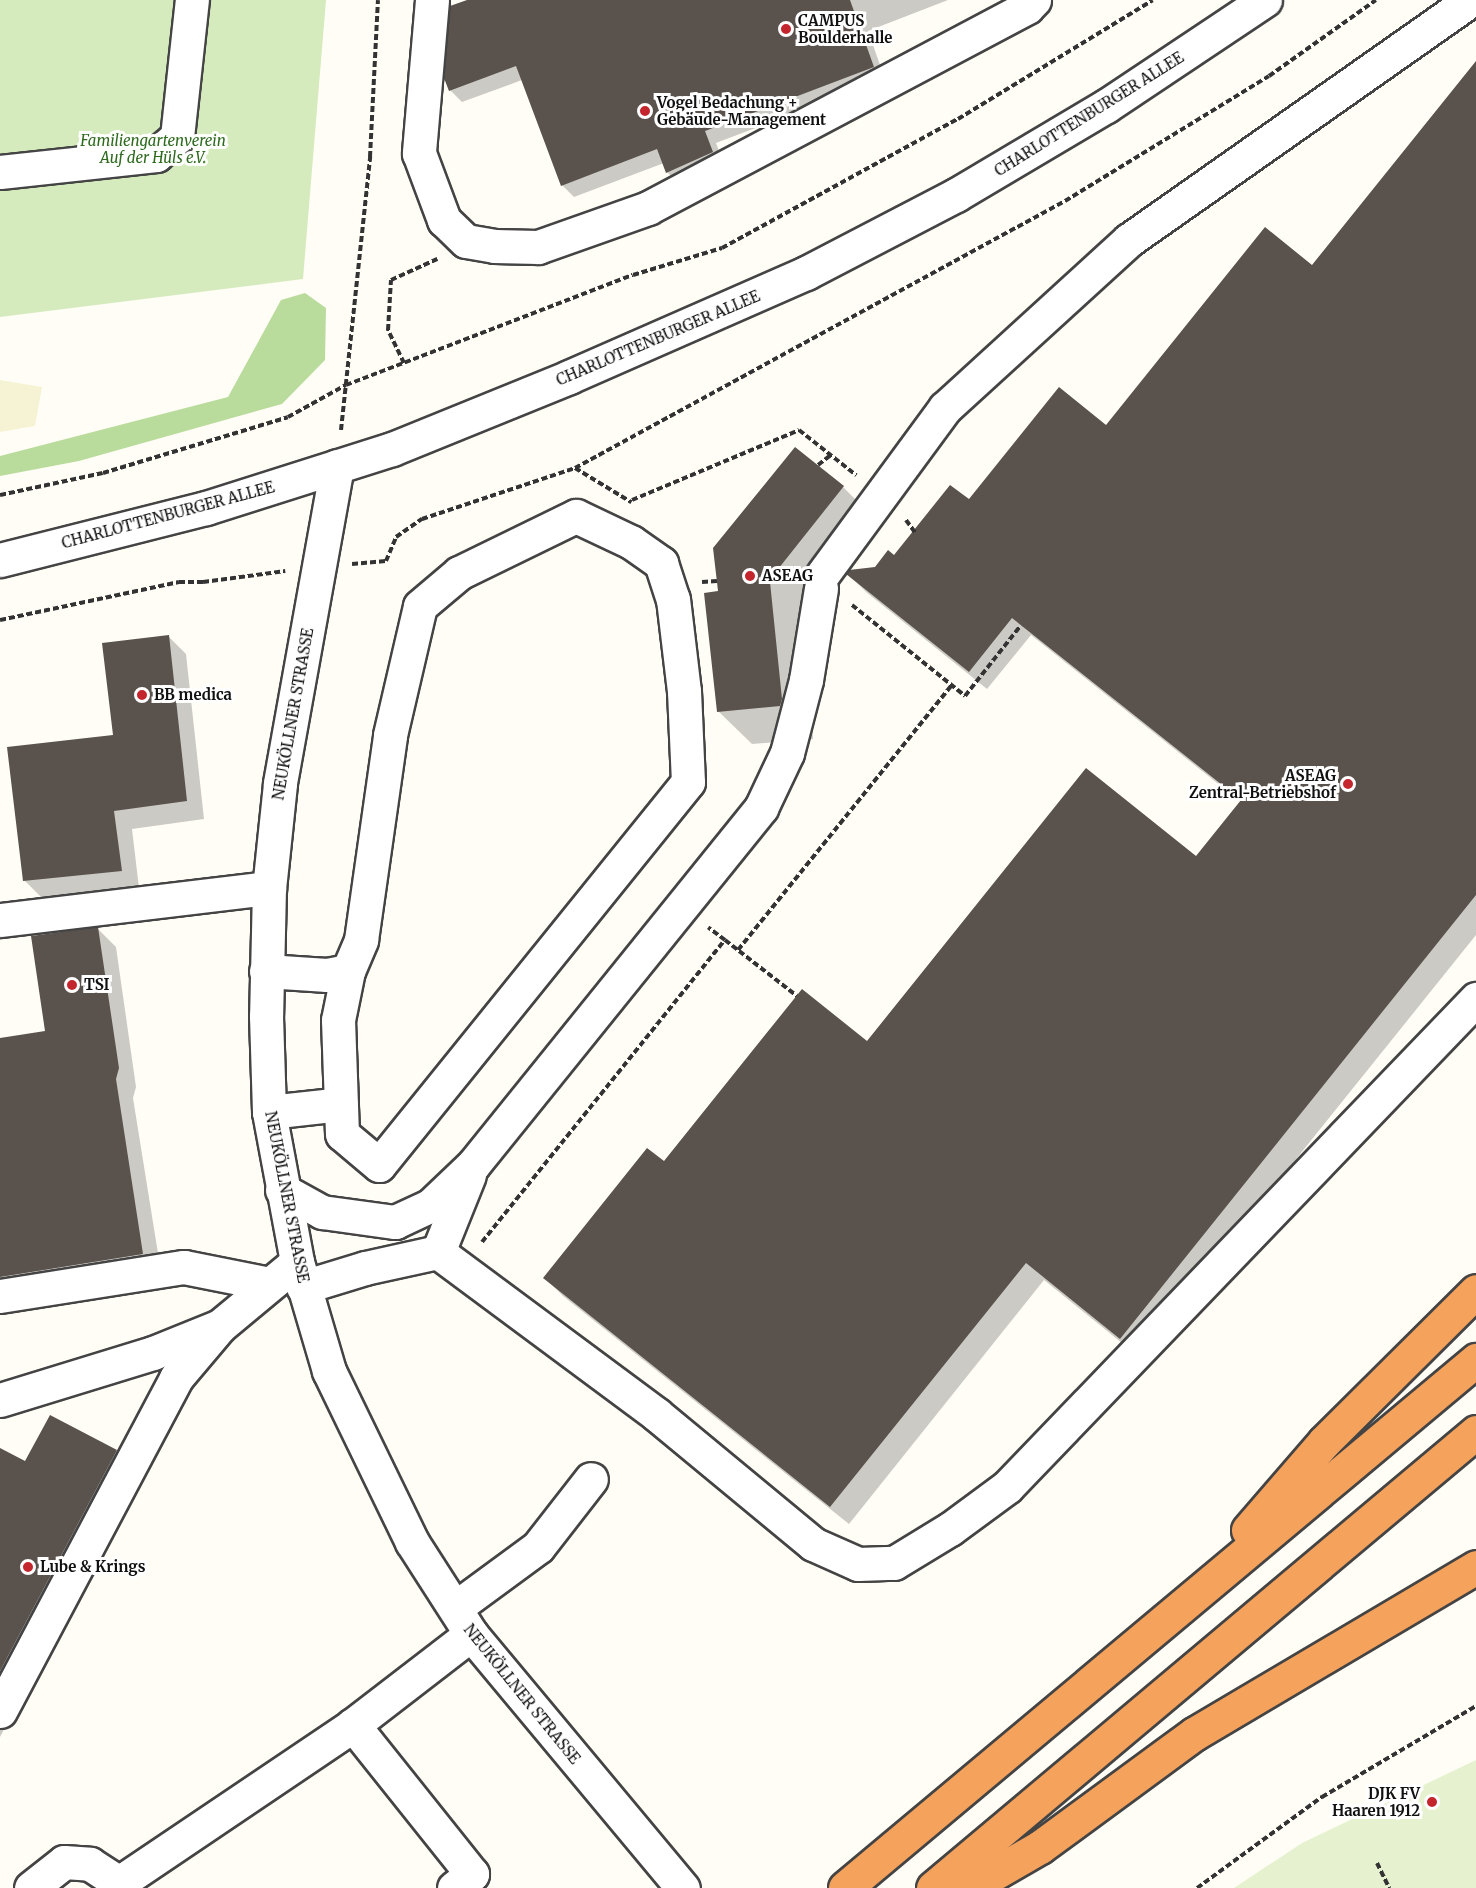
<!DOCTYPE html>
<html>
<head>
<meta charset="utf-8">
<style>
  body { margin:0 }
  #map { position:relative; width:1476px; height:1888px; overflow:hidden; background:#fffdf5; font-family:Merriweather,serif }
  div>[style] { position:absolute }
  .farmland>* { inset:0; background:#f6f3d4 }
  .green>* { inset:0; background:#d5ebbd }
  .forest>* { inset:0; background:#b9dc9c }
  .pitch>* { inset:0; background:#e6f2cf }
  .shadow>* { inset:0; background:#0003 }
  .building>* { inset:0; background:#5a524d }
  .path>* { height:4px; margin-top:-2px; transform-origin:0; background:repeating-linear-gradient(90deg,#333 0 6px,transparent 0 9px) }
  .roads { filter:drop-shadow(2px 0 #444) drop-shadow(-2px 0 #444) drop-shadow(0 2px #444) drop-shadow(0 -2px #444) }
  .minor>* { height:33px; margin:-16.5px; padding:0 16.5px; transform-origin:16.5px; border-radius:16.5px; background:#fff }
  .highway>* { height:33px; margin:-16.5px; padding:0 16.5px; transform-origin:16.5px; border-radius:16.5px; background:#f5a25d }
  .dots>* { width:16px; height:16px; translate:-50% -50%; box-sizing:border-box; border:3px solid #fff; border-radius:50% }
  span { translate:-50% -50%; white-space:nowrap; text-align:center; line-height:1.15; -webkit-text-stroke:6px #fff; paint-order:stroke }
  .poi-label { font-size:15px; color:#111; font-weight:700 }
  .left { translate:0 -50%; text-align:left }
  .right { translate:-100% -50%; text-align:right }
  .street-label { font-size:15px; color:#111 }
  .park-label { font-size:15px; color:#2f6b1f; font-style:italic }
</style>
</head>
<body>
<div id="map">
  <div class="farmland">
    <i style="clip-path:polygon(0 380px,42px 387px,35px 426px,0 432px)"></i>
  </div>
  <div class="green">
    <i style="clip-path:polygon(0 0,326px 0,303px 279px,0 317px)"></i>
  </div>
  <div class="forest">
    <i style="clip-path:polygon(305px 293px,326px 308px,325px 360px,282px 404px,79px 461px,0 476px,0 456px,228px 397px,281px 300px)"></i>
  </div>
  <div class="pitch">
    <i style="clip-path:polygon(1476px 1760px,1476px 1888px,1234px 1888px,1302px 1843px)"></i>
  </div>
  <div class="shadow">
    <i style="clip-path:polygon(471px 0,948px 0,868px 31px,885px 79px,716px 143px,724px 164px,679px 184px,667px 172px,664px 163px,574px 197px,562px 185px,522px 80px,462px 102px,450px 90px)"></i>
    <i style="clip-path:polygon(1476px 72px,1476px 935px,1138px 1356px,1044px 1280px,849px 1524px,563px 1296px,545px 1278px,665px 1163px,868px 1043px,1197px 858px,1241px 802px,1031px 635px,987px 689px,866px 592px,848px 574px,876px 568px,895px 557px,969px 501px,1106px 427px,1312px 267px)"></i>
    <i style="clip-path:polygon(843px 487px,876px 520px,803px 617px,813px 739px,752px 744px,718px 711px,719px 593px)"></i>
    <i style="clip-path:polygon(168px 636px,186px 654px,204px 819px,132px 829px,139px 888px,42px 898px,24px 880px,115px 736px)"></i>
    <i style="clip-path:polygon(98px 929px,116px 947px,136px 1087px,133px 1098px,161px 1272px,0 1297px,0 1039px,47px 1032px)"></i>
    <i style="clip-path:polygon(0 1449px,26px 1463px,116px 1451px,139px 1475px,0 1737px)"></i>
  </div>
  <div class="building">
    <i style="clip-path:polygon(467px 0,850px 0,874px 67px,705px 131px,713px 152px,666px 173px,657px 149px,561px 186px,516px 66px,449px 91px,444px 78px,450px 6px)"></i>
    <i style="clip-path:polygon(1476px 61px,1476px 895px,1120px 1339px,1026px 1263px,830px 1507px,543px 1278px,647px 1148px,664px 1161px,802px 989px,867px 1041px,1086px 768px,1196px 856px,1241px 800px,1012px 618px,969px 672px,846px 574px,849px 570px,875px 567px,888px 550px,894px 555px,950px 485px,969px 499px,1059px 387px,1106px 425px,1265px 227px,1312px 265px)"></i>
    <i style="clip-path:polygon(795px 447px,844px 486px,767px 583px,770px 582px,782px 699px,780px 706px,717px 712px,704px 593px,718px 591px,713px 548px)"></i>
    <i style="clip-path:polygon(169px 635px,187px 801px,114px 811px,122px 871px,23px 881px,7px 747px,113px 735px,102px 643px)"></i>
    <i style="clip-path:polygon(98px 927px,119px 1068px,116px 1079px,143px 1254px,0 1277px,0 1038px,45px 1031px,31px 936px)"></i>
    <i style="clip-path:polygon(50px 1415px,117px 1450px,0 1671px,0 1448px,25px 1461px)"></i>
  </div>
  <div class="path">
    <i style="left:404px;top:363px;width:37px;rotate:-116deg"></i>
    <i style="left:388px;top:330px;width:50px;rotate:-86.6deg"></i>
    <i style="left:391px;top:280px;width:51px;rotate:-24.5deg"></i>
    <i style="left:341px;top:430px;width:275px;rotate:-83.9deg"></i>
    <i style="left:370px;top:157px;width:157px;rotate:-87.1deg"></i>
    <i style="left:818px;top:465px;width:16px;rotate:-38deg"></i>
    <i style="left:575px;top:468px;width:66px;rotate:31.3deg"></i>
    <i style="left:0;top:495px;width:105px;rotate:-12.1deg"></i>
    <i style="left:103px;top:473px;width:193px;rotate:-16.8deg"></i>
    <i style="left:288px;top:417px;width:66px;rotate:-28.9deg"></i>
    <i style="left:346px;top:385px;width:307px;rotate:-21deg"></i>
    <i style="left:633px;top:275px;width:93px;rotate:-16.9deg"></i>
    <i style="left:722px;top:248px;width:269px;rotate:-28.7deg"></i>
    <i style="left:958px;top:119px;width:228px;rotate:-31.4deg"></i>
    <i style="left:632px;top:500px;width:181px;rotate:-22.7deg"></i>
    <i style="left:799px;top:430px;width:73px;rotate:38.3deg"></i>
    <i style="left:906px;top:520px;width:17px;rotate:54deg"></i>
    <i style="left:352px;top:564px;width:34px;rotate:-5deg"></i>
    <i style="left:386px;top:561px;width:26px;rotate:-67deg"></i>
    <i style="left:396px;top:537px;width:32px;rotate:-35deg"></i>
    <i style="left:422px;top:519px;width:161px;rotate:-18.4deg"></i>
    <i style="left:575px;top:468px;width:558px;rotate:-28.59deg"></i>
    <i style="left:1065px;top:201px;width:239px;rotate:-31.5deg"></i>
    <i style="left:1269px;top:76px;width:131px;rotate:-35.4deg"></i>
    <i style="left:702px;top:582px;width:15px;rotate:-4deg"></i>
    <i style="left:852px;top:605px;width:145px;rotate:38.8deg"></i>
    <i style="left:965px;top:696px;width:90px;rotate:-51.7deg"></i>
    <i style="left:0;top:620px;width:183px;rotate:-12deg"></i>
    <i style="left:179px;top:582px;width:24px"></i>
    <i style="left:203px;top:582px;width:83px;rotate:-7.6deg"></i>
    <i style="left:725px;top:940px;width:91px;rotate:37.9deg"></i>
    <i style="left:738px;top:950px;width:341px;rotate:-51.1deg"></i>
    <i style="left:482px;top:1242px;width:388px;rotate:-51.2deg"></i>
    <i style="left:725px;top:940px;width:21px;rotate:-143deg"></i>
    <i style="left:1377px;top:1863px;width:28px;rotate:64deg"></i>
    <i style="left:1197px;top:1888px;width:155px;rotate:-36.1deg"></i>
    <i style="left:1322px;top:1797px;width:179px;rotate:-30.6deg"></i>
  </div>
  <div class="roads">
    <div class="minor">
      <i style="left:432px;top:0;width:154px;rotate:94.9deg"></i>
      <i style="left:419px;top:153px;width:72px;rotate:69.5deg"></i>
      <i style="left:444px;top:220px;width:30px;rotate:44deg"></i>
      <i style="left:466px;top:241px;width:28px;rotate:10deg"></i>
      <i style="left:494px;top:246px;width:44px;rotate:1.3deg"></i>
      <i style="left:538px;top:247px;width:117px;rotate:-19.5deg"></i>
      <i style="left:648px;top:208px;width:429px;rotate:-27.9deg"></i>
      <i style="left:1027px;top:7px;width:10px;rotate:-45deg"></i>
      <i style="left:0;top:172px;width:157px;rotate:-6.2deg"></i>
      <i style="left:156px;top:155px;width:28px;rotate:-41deg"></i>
      <i style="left:177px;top:137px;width:138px;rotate:-83.8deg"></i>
      <i style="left:337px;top:466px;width:323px;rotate:100.2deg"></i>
      <i style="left:280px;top:784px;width:105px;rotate:96deg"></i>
      <i style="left:269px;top:888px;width:128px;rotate:91.3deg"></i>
      <i style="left:266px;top:1016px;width:96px;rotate:88.2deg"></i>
      <i style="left:269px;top:1112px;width:153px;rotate:79.4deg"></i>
      <i style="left:297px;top:1262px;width:114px;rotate:73.6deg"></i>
      <i style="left:329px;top:1371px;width:190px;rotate:64.1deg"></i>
      <i style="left:412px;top:1542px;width:109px;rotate:57.3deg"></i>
      <i style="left:471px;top:1634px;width:331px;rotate:50.2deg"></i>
      <i style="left:576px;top:516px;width:61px;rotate:25.3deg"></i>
      <i style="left:631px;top:542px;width:37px;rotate:35deg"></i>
      <i style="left:661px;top:563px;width:38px;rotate:72deg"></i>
      <i style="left:673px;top:599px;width:93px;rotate:83.2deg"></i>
      <i style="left:684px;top:691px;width:91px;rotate:87.5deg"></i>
      <i style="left:688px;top:782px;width:492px;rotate:128.9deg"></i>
      <i style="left:379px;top:1165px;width:48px;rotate:-140deg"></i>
      <i style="left:342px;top:1134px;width:114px;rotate:-92deg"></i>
      <i style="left:338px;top:1020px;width:50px;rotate:-78.5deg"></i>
      <i style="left:348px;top:971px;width:34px;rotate:-67deg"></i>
      <i style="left:361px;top:940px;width:207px;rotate:-81.9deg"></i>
      <i style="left:390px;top:735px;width:132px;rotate:-76.9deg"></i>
      <i style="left:420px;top:606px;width:51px;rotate:-40.2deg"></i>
      <i style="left:459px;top:573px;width:130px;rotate:-26deg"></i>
      <i style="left:0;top:560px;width:212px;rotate:-14.2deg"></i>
      <i style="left:206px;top:508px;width:195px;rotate:-17.6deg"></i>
      <i style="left:392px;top:449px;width:191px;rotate:-22.1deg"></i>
      <i style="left:569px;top:377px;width:259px;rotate:-23.7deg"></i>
      <i style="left:806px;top:273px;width:169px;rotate:-27.5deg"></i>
      <i style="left:956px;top:195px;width:174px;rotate:-30.7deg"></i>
      <i style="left:1106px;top:106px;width:191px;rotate:-33.7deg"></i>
      <i style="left:823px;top:574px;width:206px;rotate:-53.7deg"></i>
      <i style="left:945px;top:408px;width:249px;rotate:-42.4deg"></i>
      <i style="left:1129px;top:240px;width:418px;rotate:-35.1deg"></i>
      <i style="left:0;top:920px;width:271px;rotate:-6.8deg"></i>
      <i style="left:266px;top:971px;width:61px;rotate:3.8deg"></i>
      <i style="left:327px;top:975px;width:21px;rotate:-11deg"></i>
      <i style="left:269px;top:1112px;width:72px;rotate:-6.3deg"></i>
      <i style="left:282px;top:1190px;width:46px;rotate:28.8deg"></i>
      <i style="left:322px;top:1212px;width:74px;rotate:7.8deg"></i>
      <i style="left:395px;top:1222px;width:40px;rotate:-25deg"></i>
      <i style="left:431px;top:1205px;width:58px;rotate:-43.6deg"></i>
      <i style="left:473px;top:1165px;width:459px;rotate:-51.1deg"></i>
      <i style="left:761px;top:808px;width:61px;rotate:-64.7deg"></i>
      <i style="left:787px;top:753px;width:75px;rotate:-75.4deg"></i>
      <i style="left:806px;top:680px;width:93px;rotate:-80.7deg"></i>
      <i style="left:438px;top:1252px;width:83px;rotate:-68.1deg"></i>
      <i style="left:303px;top:1287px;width:65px;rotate:-17deg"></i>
      <i style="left:365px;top:1268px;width:75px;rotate:-12.4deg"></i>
      <i style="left:438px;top:1252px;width:272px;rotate:36.6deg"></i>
      <i style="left:656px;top:1414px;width:204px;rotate:39.6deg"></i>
      <i style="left:813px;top:1544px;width:49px;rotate:24deg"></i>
      <i style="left:858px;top:1564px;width:36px;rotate:-2deg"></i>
      <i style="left:894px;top:1563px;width:66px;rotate:-31.3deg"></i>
      <i style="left:950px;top:1529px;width:71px;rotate:-36.4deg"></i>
      <i style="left:1007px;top:1487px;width:677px;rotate:-46.14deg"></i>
      <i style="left:0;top:1296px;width:186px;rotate:-9deg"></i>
      <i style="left:184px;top:1267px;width:87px;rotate:11.3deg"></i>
      <i style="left:0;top:1400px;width:160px;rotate:-17.1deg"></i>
      <i style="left:153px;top:1353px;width:72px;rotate:-21.9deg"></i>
      <i style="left:220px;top:1326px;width:100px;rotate:-39.7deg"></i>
      <i style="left:455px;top:1608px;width:103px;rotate:-36.3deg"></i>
      <i style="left:538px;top:1547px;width:86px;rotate:-52.1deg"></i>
      <i style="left:0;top:1711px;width:377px;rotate:-62.1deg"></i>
      <i style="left:176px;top:1378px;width:68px;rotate:-49.8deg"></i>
      <i style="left:31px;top:1888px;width:42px;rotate:-38.2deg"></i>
      <i style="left:64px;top:1862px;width:26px;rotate:4deg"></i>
      <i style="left:90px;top:1864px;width:35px;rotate:33deg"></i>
      <i style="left:119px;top:1888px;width:5px;rotate:-90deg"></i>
      <i style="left:119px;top:1883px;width:282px;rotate:-34deg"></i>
      <i style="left:454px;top:1888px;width:23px;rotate:-38deg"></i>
      <i style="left:472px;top:1874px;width:191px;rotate:-128.6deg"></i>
      <i style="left:353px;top:1725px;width:149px;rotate:-37.6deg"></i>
    </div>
    <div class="highway">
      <i style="left:1248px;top:1530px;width:116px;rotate:-49.2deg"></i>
      <i style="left:1324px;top:1442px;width:214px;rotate:-44.8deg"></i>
      <i style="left:845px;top:1888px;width:823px;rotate:-39.92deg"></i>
      <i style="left:933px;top:1888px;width:709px;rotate:-40.02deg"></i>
      <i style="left:969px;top:1888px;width:82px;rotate:-30deg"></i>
      <i style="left:1040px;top:1847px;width:191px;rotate:-36.3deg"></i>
      <i style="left:1194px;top:1734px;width:328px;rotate:-30.6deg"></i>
    </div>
  </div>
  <div class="dots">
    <i style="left:786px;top:29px;background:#c4262e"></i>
    <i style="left:645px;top:111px;background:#c4262e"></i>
    <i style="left:750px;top:576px;background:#c4262e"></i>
    <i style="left:142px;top:695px;background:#c4262e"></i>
    <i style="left:1348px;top:784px;background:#c4262e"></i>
    <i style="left:72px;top:985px;background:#c4262e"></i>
    <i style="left:28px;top:1567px;background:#c4262e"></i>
    <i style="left:1432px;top:1802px;background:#c4262e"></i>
  </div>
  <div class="poi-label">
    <span class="left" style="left:798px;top:29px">CAMPUS<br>Boulderhalle</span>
    <span class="left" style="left:657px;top:111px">Vogel Bedachung +<br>Gebäude-Management</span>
    <span class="left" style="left:762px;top:576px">ASEAG</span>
    <span class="left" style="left:154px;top:695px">BB medica</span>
    <span class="right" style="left:1336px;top:784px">ASEAG<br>Zentral-Betriebshof</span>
    <span class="left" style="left:84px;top:985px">TSI</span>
    <span class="left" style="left:40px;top:1567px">Lube &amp; Krings</span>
    <span class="right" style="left:1420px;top:1802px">DJK FV<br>Haaren 1912</span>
  </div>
  <div class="street-label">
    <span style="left:1089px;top:114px;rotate:-32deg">CHARLOTTENBURGER ALLEE</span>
    <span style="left:658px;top:338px;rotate:-23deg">CHARLOTTENBURGER ALLEE</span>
    <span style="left:168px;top:515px;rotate:-15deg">CHARLOTTENBURGER ALLEE</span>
    <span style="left:293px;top:714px;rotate:-80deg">NEUKÖLLNER STRASSE</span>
    <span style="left:287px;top:1197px;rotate:79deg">NEUKÖLLNER STRASSE</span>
    <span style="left:522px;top:1694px;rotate:51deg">NEUKÖLLNER STRASSE</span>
  </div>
  <div class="park-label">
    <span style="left:153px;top:149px">Familiengartenverein<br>Auf der Hüls e.V.</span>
  </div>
</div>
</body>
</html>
